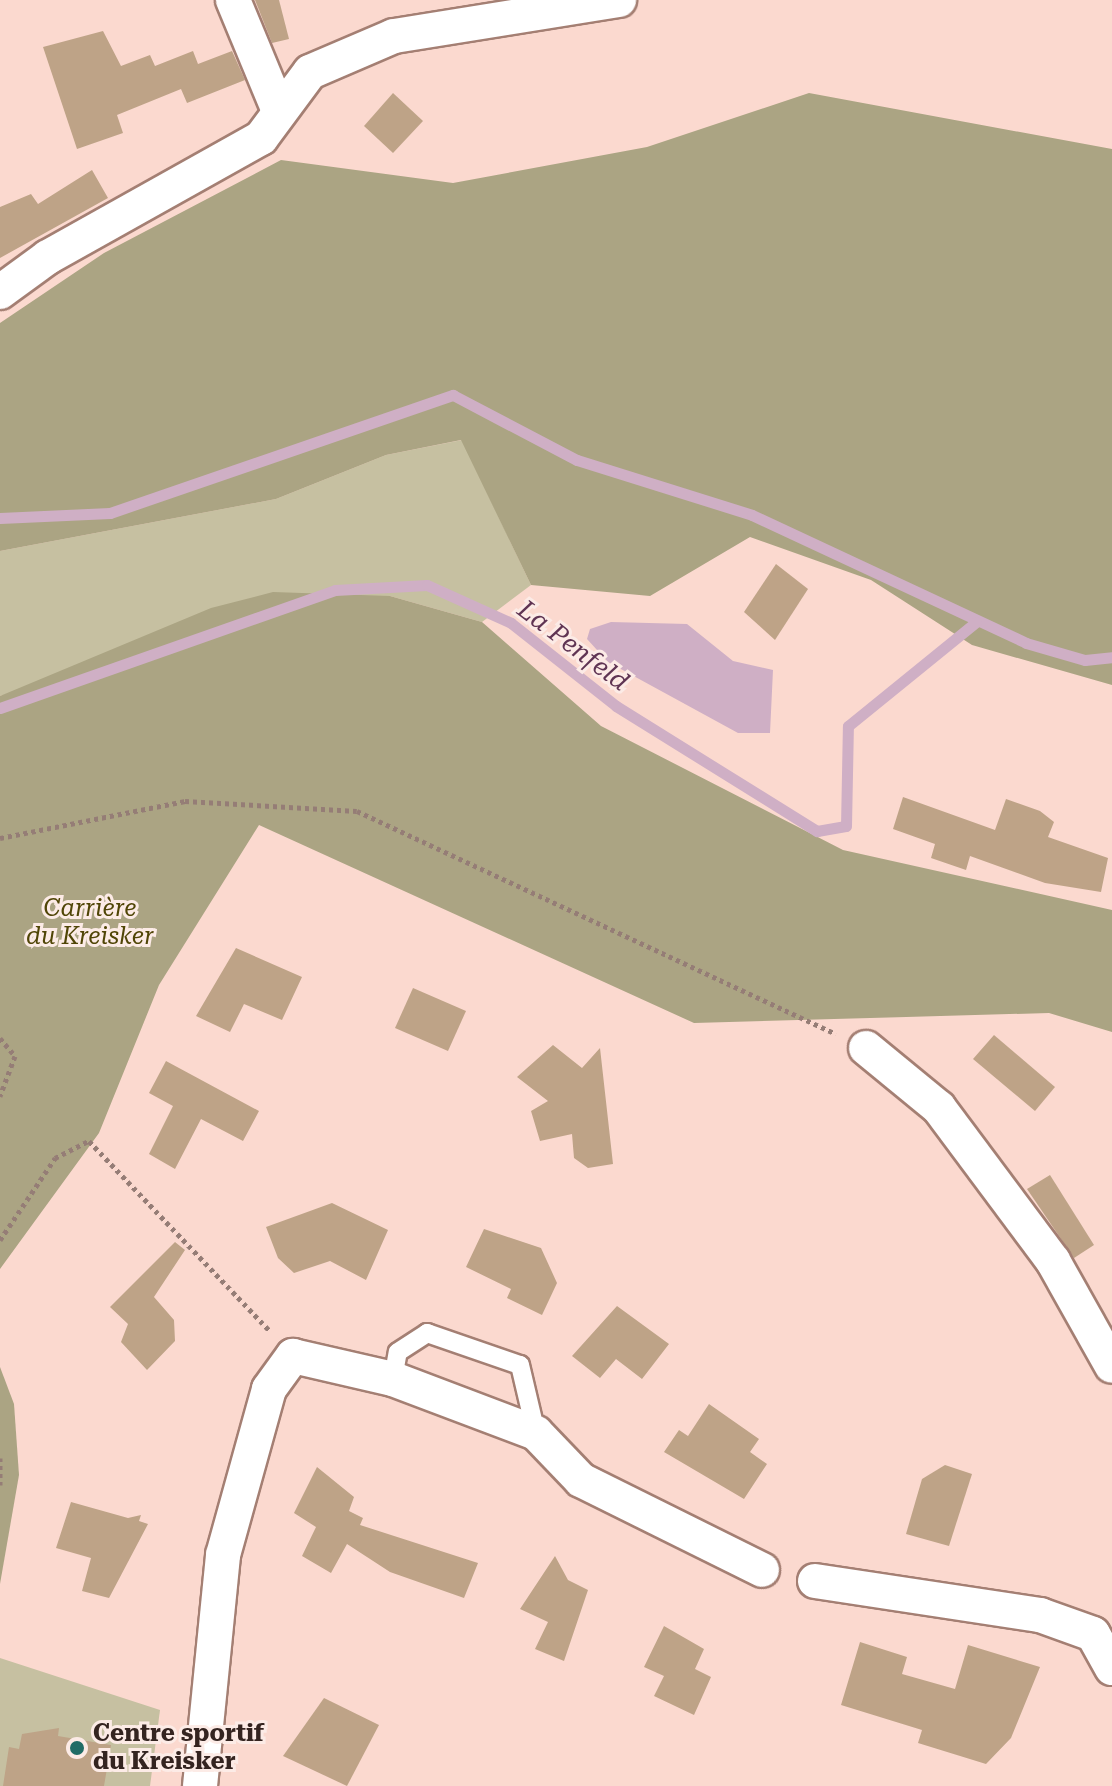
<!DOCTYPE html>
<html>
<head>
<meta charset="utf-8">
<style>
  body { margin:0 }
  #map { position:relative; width:1112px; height:1786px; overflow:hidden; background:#fbd9cf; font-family:"Roboto Serif",serif }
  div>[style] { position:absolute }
  .green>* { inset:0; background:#c6c0a1 }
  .forest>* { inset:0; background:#aba483 }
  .water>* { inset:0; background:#cfafc5 }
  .stream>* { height:11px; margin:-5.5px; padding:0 5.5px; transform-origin:5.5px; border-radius:5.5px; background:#cfafc5 }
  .building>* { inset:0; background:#bea387 }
  .path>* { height:5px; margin-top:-2.5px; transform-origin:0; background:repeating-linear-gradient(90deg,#957d76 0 4px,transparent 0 8px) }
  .roads { filter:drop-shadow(2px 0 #a47f73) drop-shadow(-2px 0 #a47f73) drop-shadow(0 2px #a47f73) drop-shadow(0 -2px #a47f73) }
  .service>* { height:18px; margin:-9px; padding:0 9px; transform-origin:9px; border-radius:9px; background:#fff }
  .minor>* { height:34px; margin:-17px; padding:0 17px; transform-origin:17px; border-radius:17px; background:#fff }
  .dots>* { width:22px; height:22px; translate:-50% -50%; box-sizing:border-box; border:4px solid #fcebe6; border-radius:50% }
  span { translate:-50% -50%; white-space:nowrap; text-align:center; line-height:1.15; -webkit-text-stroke:6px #fcebe6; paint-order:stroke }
  .park-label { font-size:24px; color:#504506; font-style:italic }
  .poi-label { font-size:24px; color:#342420; font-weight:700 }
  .left { translate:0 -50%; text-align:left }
  .water-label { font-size:26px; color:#5f3453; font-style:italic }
</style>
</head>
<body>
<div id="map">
  <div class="green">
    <i style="clip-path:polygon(462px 440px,531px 585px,482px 622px,390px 596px,0 696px,0 551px,276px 499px,386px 455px)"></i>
    <i style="clip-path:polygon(0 1658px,160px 1710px,150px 1786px,0 1786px)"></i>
  </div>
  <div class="forest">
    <i style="clip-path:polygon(809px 93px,1112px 149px,1112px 685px,972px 645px,871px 580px,750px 537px,650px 596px,531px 585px,461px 440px,386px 455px,276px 499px,0 551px,0 323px,104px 253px,281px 160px,453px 183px,647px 147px)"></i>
    <i style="clip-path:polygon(273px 592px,390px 596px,482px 622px,601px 726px,843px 850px,1112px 910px,1112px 1032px,1049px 1013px,694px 1023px,259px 825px,159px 985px,99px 1133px,0 1269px,0 696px,211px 608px)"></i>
    <i style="clip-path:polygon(0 1367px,14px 1404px,19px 1475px,0 1584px)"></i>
  </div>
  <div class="water">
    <i style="clip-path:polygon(611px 622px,687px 624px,733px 661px,773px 670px,770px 733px,738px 733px,608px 662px,587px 639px,590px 629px)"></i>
  </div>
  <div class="stream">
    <i style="left:0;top:518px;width:110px;rotate:-2.6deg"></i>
    <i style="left:110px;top:513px;width:363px;rotate:-19deg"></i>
    <i style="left:453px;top:395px;width:140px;rotate:27.7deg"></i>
    <i style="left:577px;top:460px;width:183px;rotate:17.4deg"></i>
    <i style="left:752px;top:515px;width:302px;rotate:25deg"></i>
    <i style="left:1026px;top:643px;width:61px;rotate:16.1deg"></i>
    <i style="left:1085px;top:660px;width:27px;rotate:-6deg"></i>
    <i style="left:0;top:708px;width:355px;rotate:-19.4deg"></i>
    <i style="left:335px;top:590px;width:92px;rotate:-3.1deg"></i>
    <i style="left:427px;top:585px;width:92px;rotate:24.3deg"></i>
    <i style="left:511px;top:623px;width:134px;rotate:38.3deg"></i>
    <i style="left:616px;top:706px;width:237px;rotate:31.9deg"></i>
    <i style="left:817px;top:831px;width:29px;rotate:-10deg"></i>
    <i style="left:846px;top:826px;width:100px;rotate:-88.9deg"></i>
    <i style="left:848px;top:726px;width:165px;rotate:-39.1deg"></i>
  </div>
  <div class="building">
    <i style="clip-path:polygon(255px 0,279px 0,289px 39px,272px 43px)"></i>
    <i style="clip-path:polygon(103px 31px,121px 66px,150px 55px,155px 66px,193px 51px,198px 64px,232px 51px,245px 80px,187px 103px,181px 89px,117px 115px,123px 133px,77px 149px,43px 47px)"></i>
    <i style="clip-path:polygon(393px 93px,423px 121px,393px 153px,364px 126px)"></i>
    <i style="clip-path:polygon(92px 170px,108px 198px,0 258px,0 207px,31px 194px,38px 204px)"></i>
    <i style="clip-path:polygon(776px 564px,808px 589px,775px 640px,744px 612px)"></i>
    <i style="clip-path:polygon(903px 797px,995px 830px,1006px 799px,1040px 811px,1054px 822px,1048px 837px,1108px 858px,1101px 892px,1045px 883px,970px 856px,966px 870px,931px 858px,935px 844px,893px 829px)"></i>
    <i style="clip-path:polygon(236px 948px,302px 977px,282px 1020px,244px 1004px,230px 1032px,196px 1016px)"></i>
    <i style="clip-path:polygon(413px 988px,466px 1011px,448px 1051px,395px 1028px)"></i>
    <i style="clip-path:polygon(994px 1035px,1055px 1087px,1035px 1111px,973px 1059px)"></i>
    <i style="clip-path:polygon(553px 1045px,582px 1068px,600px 1048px,613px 1164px,588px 1168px,574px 1158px,572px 1134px,540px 1141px,531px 1111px,548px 1101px,517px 1077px)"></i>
    <i style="clip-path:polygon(166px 1061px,259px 1111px,243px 1141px,201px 1119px,175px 1169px,149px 1154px,173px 1106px,149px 1093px)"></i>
    <i style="clip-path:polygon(1050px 1175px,1094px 1245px,1074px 1258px,1027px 1189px)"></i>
    <i style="clip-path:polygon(332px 1203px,388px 1230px,366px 1280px,330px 1261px,294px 1273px,278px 1258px,266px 1227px)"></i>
    <i style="clip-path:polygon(484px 1229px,541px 1248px,557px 1283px,542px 1315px,507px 1298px,511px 1289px,466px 1267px)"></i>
    <i style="clip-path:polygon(175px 1242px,185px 1250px,154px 1297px,174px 1320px,175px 1341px,147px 1370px,121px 1342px,128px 1324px,110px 1307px)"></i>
    <i style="clip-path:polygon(617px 1306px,669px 1344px,642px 1379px,616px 1359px,600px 1378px,572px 1356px)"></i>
    <i style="clip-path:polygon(709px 1404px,759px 1439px,750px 1452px,767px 1464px,744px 1499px,664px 1452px,679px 1430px,688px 1436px)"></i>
    <i style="clip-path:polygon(945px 1465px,972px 1474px,949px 1546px,906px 1534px,922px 1479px)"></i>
    <i style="clip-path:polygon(317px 1467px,354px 1497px,349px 1511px,363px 1518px,360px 1525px,478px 1563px,464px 1598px,390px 1572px,347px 1544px,331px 1573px,302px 1556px,316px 1527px,294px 1513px)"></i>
    <i style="clip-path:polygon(71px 1502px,128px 1518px,141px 1515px,139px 1521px,148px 1524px,109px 1598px,82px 1591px,91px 1558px,56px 1548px)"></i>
    <i style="clip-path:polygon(555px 1556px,568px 1580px,588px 1590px,564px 1661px,535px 1649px,548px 1622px,520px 1609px)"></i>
    <i style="clip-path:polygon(664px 1626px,704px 1649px,695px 1669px,711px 1677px,694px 1715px,654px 1696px,664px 1676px,644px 1667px)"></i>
    <i style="clip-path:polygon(860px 1642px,907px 1657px,902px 1674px,955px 1689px,968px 1645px,1040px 1667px,1011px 1738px,986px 1764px,918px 1743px,922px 1730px,841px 1705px)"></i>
    <i style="clip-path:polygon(324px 1698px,379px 1725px,347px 1786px,283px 1756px)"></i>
    <i style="clip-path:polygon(59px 1728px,58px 1736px,111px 1745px,104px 1786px,3px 1786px,9px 1747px,19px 1749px,22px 1734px)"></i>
  </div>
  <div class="path">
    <i style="left:0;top:838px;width:189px;rotate:-11.3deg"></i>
    <i style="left:185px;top:801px;width:172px;rotate:3.3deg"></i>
    <i style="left:357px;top:811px;width:528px;rotate:24.96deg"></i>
    <i style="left:0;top:1038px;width:23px;rotate:50deg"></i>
    <i style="left:15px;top:1056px;width:43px;rotate:110.6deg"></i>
    <i style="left:0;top:1240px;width:99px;rotate:-56.1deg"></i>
    <i style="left:55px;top:1158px;width:38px;rotate:-27deg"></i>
    <i style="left:89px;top:1141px;width:262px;rotate:46.4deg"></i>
    <i style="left:0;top:1458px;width:27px;rotate:90deg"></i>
  </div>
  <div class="roads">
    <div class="service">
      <i style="left:393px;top:1379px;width:27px;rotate:-80deg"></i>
      <i style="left:398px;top:1352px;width:35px;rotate:-33deg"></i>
      <i style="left:427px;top:1333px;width:98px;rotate:19deg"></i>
      <i style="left:520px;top:1365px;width:70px;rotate:76.8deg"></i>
    </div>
    <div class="minor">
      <i style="left:233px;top:0;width:120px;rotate:67.5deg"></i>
      <i style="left:0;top:292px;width:59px;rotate:-36.1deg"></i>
      <i style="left:48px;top:257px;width:244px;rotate:-29.2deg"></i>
      <i style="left:261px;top:138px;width:82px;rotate:-53.4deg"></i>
      <i style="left:310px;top:72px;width:91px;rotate:-23.2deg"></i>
      <i style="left:394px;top:36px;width:228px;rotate:-9.1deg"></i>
      <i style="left:866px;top:1048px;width:94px;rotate:39.4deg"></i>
      <i style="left:939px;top:1108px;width:191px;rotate:53.3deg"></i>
      <i style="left:1053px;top:1261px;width:120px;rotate:60.7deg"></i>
      <i style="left:815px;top:1581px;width:228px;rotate:8.6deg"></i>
      <i style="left:1040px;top:1615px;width:56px;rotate:19.7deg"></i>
      <i style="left:1093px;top:1634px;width:39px;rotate:61deg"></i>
      <i style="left:200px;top:1786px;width:232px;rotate:-84.3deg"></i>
      <i style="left:223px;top:1555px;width:172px;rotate:-74.5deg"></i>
      <i style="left:269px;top:1389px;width:41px;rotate:-54deg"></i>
      <i style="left:293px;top:1356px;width:103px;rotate:13deg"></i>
      <i style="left:393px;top:1379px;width:153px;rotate:20.7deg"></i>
      <i style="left:536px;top:1433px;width:65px;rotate:46.2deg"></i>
      <i style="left:581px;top:1480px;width:202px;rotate:26.4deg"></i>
    </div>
  </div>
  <div class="dots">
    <i style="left:77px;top:1748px;background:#216c66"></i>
  </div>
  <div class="park-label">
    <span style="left:90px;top:923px">Carrière<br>du Kreisker</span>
  </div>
  <div class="poi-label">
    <span class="left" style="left:93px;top:1748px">Centre sportif<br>du Kreisker</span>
  </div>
  <div class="water-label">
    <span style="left:573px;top:646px;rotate:37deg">La Penfeld</span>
  </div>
</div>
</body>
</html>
